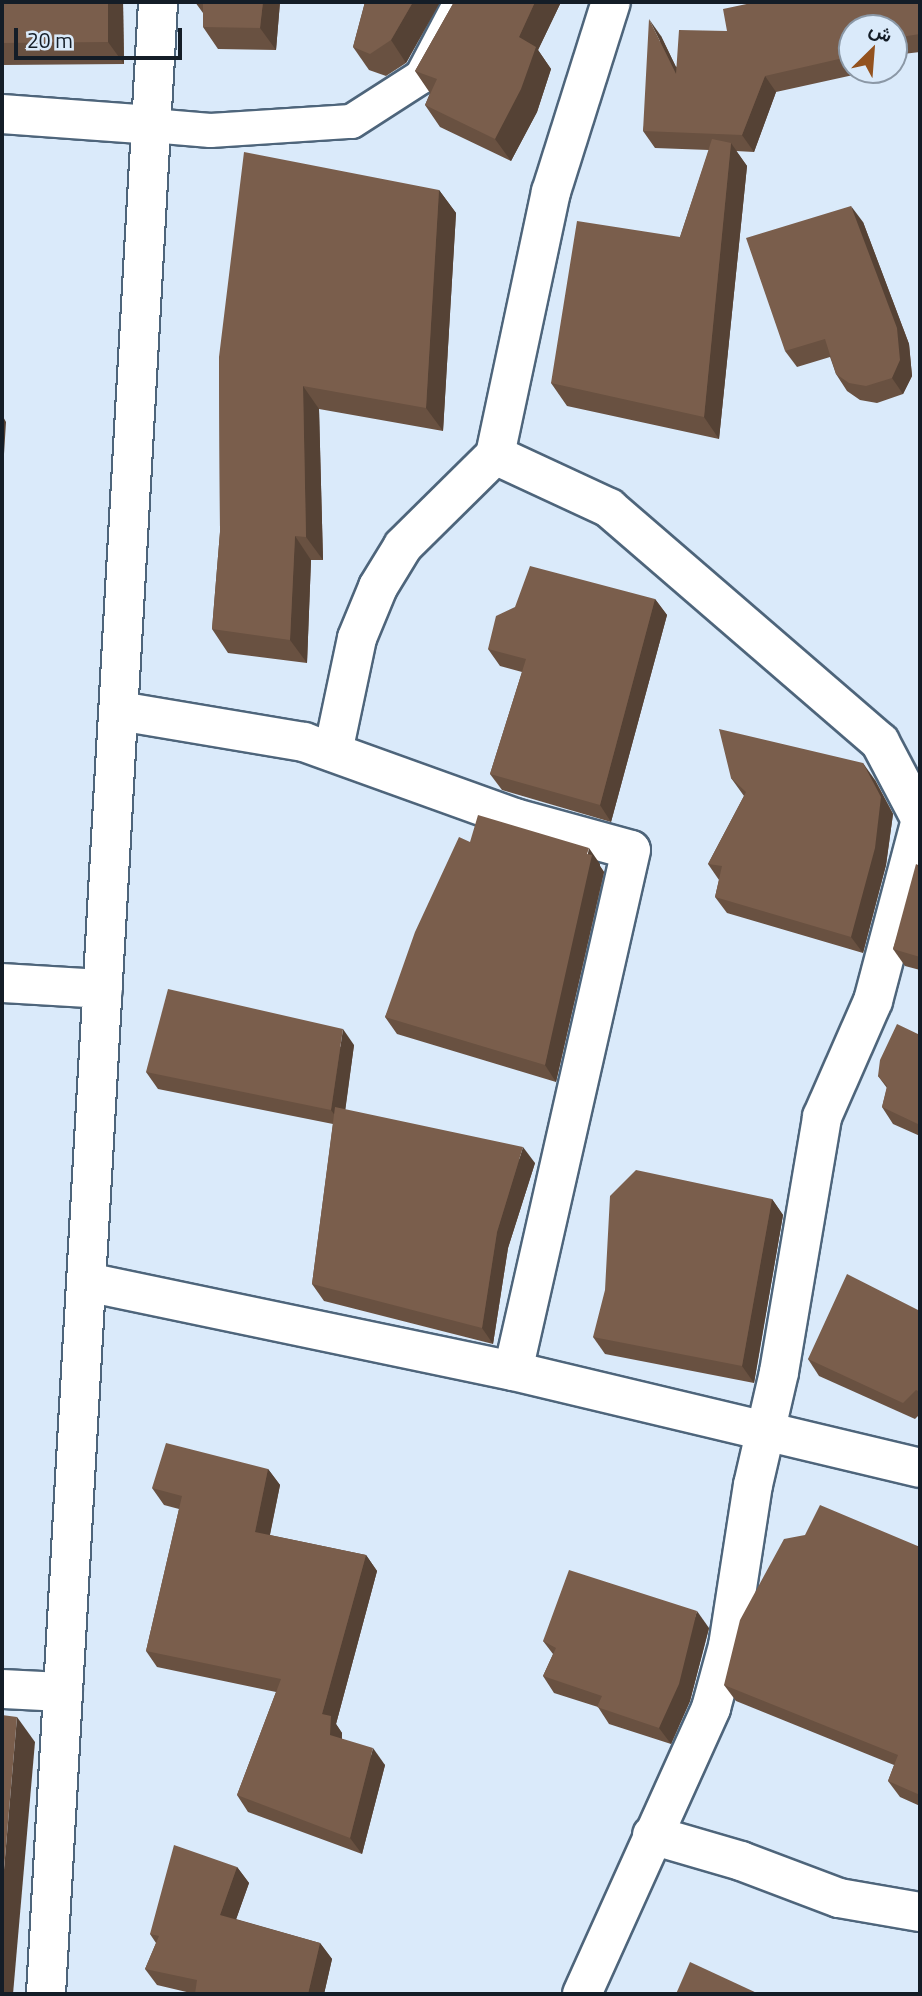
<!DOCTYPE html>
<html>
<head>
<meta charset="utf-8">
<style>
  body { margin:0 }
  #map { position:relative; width:922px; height:1996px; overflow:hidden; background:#daeafa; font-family:"Titillium Web",Vazirmatn,sans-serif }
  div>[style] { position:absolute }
  .roads { filter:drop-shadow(2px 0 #4e657b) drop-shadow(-2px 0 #4e657b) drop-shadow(0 2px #4e657b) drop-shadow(0 -2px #4e657b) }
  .service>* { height:33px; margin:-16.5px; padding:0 16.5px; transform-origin:16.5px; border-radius:16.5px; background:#fff }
  .minor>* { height:38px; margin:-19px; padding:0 19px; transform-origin:19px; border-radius:19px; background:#fff }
  .wall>* { inset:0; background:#695141 }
  .shaded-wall>* { inset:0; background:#554235 }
  .building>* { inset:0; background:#7a5e4c }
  span { translate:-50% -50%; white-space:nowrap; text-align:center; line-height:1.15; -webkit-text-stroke:7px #daeafa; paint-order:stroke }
  .frame { position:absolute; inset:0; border:4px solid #141d27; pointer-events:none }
  .north { position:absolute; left:838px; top:14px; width:70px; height:70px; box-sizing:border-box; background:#daeafa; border:2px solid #8b98a6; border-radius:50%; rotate:25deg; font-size:19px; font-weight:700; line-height:28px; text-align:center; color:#141d27 }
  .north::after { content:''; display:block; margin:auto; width:24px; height:32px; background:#93521e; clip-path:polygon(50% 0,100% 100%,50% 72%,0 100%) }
  .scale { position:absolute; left:14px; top:28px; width:168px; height:32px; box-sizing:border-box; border:4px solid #141d27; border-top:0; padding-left:9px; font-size:21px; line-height:24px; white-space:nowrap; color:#141d27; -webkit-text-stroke:5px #daeafa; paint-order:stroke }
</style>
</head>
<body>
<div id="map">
  <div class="roads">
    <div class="service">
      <i style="left:151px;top:125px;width:59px;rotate:4.8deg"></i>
      <i style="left:210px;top:130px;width:141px;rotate:-3.7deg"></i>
      <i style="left:351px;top:121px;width:83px;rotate:-32.7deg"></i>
      <i style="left:421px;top:76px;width:84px;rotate:-62.2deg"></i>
    </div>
    <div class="minor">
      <i style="left:2px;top:114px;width:149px;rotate:4.2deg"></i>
      <i style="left:495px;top:455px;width:126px;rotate:24.9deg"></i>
      <i style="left:609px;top:508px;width:358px;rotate:40.8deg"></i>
      <i style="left:880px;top:742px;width:86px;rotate:62.2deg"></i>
      <i style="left:119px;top:711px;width:188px;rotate:9.5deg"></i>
      <i style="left:304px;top:742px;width:224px;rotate:19.8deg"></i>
      <i style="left:515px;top:818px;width:120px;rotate:15.4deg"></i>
      <i style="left:631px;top:850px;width:534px;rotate:102.76deg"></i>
      <i style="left:333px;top:752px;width:116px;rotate:-78.1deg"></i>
      <i style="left:357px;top:638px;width:55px;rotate:-67.6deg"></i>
      <i style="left:378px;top:587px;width:48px;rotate:-58.6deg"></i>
      <i style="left:403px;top:546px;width:129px;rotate:-44.7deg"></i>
      <i style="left:495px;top:455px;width:269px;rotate:-78deg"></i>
      <i style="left:551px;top:192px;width:199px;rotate:-72.5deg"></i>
      <i style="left:2px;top:983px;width:101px;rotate:3.4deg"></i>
      <i style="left:87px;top:1282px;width:435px;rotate:11.8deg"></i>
      <i style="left:513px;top:1371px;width:418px;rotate:13.4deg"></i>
      <i style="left:2px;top:1689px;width:61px;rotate:2.8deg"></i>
      <i style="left:652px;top:1835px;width:93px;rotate:16.3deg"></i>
      <i style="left:741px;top:1861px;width:105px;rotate:20.7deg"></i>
      <i style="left:839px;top:1898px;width:82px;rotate:9.8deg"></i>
      <i style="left:46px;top:1994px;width:1995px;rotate:-86.78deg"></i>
      <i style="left:582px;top:1994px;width:314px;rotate:-65.7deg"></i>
      <i style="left:711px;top:1708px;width:64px;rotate:-74.7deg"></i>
      <i style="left:728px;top:1646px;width:163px;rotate:-81.2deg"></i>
      <i style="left:753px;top:1485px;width:116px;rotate:-77deg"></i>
      <i style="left:779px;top:1372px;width:259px;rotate:-80.4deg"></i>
      <i style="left:822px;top:1117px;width:127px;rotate:-66.3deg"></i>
      <i style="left:873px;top:1001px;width:184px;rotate:-75.2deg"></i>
    </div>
  </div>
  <div class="wall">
    <i style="clip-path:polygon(2px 2px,123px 2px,124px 64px,2px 65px)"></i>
    <i style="clip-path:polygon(195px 2px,280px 2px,276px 50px,218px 49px,203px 27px,203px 13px)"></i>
    <i style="clip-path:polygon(365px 2px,440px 2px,406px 63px,386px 76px,369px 70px,353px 47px)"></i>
    <i style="clip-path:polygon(454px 2px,561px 2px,538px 50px,551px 69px,537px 112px,511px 161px,440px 127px,425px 105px,430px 93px,415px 71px)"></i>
    <i style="clip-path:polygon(920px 2px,920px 52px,903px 54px,905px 63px,894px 66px,894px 28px,852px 28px,852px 70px,876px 70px,776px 92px,754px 152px,736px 151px,747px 166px,719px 439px,567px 406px,551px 383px,680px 237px,709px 150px,655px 148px,643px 131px,661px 36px,676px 67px,727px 31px)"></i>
    <i style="clip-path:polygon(439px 190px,456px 213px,443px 431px,319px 409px,323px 560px,311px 560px,307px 663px,228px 653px,212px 629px,220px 532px,219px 357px)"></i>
    <i style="clip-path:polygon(863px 222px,909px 344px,912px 376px,903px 394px,877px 403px,860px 400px,847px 391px,836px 374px,830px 357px,797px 367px,785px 351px)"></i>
    <i style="clip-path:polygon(655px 599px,667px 615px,611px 822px,502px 790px,490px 774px,522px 672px,500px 666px,488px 649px)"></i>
    <i style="clip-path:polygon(731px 778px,875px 780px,893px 814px,886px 865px,863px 953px,727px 913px,715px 897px,719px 880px,708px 864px,744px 796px)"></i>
    <i style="clip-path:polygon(470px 842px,600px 864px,600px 866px,604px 872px,556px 1082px,397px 1034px,385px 1017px)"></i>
    <i style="clip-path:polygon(920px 866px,920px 970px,905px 966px,893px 949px)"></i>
    <i style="clip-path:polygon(920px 1035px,920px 1136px,893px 1124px,882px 1107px,887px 1088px,878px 1076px)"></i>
    <i style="clip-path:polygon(354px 1045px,345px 1110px,535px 1163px,508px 1248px,493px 1344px,324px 1301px,312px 1284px,333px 1124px,158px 1089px,146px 1072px)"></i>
    <i style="clip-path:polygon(772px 1199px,783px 1215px,754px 1383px,605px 1354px,593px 1337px)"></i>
    <i style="clip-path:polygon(920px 1311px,920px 1414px,915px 1419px,819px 1376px,808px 1359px)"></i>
    <i style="clip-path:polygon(268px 1469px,280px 1485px,270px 1535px,366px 1555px,377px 1571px,336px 1724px,342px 1733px,342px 1739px,385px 1765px,362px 1854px,248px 1812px,237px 1795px,276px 1692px,157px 1667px,146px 1651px,179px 1509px,164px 1505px,152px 1488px)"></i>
    <i style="clip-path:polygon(920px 1547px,920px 1806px,900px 1797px,888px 1781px,894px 1765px,736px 1701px,724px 1685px)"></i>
    <i style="clip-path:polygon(709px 1628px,690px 1701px,671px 1744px,609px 1724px,598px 1707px,554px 1693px,543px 1676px,553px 1654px,543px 1641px)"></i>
    <i style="clip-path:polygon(237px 1867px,249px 1883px,236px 1919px,320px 1943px,332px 1959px,324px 1994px,195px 1994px,157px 1985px,145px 1969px,156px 1943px,150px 1934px)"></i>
  </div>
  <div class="shaded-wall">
    <i style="clip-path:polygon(108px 2px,123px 2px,124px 64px,108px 42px)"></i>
    <i style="clip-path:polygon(263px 2px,280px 2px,276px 50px,260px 28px)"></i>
    <i style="clip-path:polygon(413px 2px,440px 2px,406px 63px,391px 40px)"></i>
    <i style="clip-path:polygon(535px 2px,561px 2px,538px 50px,551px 69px,537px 112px,511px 161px,495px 139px,519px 37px)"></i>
    <i style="clip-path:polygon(649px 19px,661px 36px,687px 90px,676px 74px)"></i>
    <i style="clip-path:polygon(894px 42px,903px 54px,905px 63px,894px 47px)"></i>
    <i style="clip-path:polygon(765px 76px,776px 92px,754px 152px,742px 135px)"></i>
    <i style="clip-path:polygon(731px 143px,747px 166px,719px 439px,704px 417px)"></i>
    <i style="clip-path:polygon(439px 190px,456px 213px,443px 431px,426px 408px)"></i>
    <i style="clip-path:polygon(851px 206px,863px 222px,909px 344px,912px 376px,903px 394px,892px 378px)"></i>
    <i style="clip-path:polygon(303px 386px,319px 409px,323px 560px,306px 537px)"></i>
    <i style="clip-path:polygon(2px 415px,6px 422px,2px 485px)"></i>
    <i style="clip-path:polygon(295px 536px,311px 560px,307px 663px,290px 640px)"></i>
    <i style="clip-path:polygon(655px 599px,667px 615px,611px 822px,600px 805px)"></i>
    <i style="clip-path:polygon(863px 763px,875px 780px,893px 814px,886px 865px,863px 953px,851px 937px)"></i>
    <i style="clip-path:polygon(589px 848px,600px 864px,600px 866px,604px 872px,556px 1082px,545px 1065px)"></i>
    <i style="clip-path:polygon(343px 1029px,354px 1045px,343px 1127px,331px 1110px)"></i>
    <i style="clip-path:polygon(523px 1147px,535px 1163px,508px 1248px,493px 1344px,482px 1328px,497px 1232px)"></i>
    <i style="clip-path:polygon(772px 1199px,783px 1215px,754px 1383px,742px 1366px)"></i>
    <i style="clip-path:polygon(268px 1469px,280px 1485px,267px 1548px,255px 1532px)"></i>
    <i style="clip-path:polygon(366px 1555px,377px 1571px,336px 1724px,342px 1733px,341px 1752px,330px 1735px,322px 1714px)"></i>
    <i style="clip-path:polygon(697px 1611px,709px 1628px,690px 1701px,671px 1744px,659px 1728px)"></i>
    <i style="clip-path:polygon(17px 1717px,35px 1742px,13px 1994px,2px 1994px,2px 1893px)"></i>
    <i style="clip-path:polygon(373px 1748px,385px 1765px,362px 1854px,350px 1838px)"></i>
    <i style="clip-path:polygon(237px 1867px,249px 1883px,232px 1931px,220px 1915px)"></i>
    <i style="clip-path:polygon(320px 1943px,332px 1959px,324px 1994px,308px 1994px)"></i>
  </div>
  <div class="building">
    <i style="clip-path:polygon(2px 2px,108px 2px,108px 42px,2px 43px)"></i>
    <i style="clip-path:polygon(203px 2px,263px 2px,260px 28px,203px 27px)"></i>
    <i style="clip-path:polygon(365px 2px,413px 2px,391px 40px,370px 54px,353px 47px)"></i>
    <i style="clip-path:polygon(454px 2px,535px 2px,519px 37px,536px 47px,521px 89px,495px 139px,425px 105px,437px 79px,415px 71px)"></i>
    <i style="clip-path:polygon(756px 2px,920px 2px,920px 34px,894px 38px,894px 28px,852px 28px,852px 56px,765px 76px,742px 135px,643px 131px,649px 19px,676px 74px,679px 30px,727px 31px,723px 9px)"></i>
    <i style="clip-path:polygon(712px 139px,731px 143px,704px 417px,551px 383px,577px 221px,680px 237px)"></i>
    <i style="clip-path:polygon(244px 152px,439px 190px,426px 408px,303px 386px,306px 537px,295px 536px,290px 640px,212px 629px,220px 532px,219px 357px)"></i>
    <i style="clip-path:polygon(851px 206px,897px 328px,900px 360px,892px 378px,866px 386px,849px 383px,836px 374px,825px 339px,785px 351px,746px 238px)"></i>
    <i style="clip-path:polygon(530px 566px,655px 599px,600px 805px,490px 774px,526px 659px,488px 649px,496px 616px,515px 607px)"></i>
    <i style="clip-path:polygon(719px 729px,863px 763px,881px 797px,875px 848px,851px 937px,715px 897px,722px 866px,708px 864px,746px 792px,731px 778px)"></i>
    <i style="clip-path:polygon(478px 815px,589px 848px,587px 854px,592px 855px,545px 1065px,385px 1017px,415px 932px,459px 837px,470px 842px)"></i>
    <i style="clip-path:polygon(916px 864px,920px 866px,920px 957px,893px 949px)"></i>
    <i style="clip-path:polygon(168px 989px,343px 1029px,331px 1110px,146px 1072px)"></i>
    <i style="clip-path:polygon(897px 1024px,920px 1035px,920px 1125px,882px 1107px,887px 1086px,878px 1076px,880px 1060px)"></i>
    <i style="clip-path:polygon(335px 1107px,523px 1147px,497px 1232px,482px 1328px,312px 1284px)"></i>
    <i style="clip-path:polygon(636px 1170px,772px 1199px,742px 1366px,593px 1337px,605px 1290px,610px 1196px)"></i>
    <i style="clip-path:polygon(847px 1274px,920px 1311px,920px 1392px,916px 1390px,903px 1403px,808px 1359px)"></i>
    <i style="clip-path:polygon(166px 1443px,268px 1469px,255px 1532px,366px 1555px,322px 1714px,331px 1716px,330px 1735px,373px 1748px,350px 1838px,237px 1795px,281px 1679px,146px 1651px,182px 1496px,152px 1488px)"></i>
    <i style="clip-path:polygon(820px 1505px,920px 1547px,920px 1795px,888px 1781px,898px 1755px,724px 1685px,740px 1620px,784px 1539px,805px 1535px)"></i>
    <i style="clip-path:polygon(569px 1570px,697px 1611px,679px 1684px,659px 1728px,597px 1707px,602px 1696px,543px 1676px,556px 1648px,543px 1641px)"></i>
    <i style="clip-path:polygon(2px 1715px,17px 1717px,2px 1893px)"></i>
    <i style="clip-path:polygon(174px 1845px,237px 1867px,220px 1915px,320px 1943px,308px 1994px,195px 1994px,197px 1980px,145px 1969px,159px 1936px,150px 1934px)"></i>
    <i style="clip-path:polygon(690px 1962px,759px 1994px,676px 1994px)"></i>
  </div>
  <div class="frame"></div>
  <div class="north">ش</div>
  <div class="scale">20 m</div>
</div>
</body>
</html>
